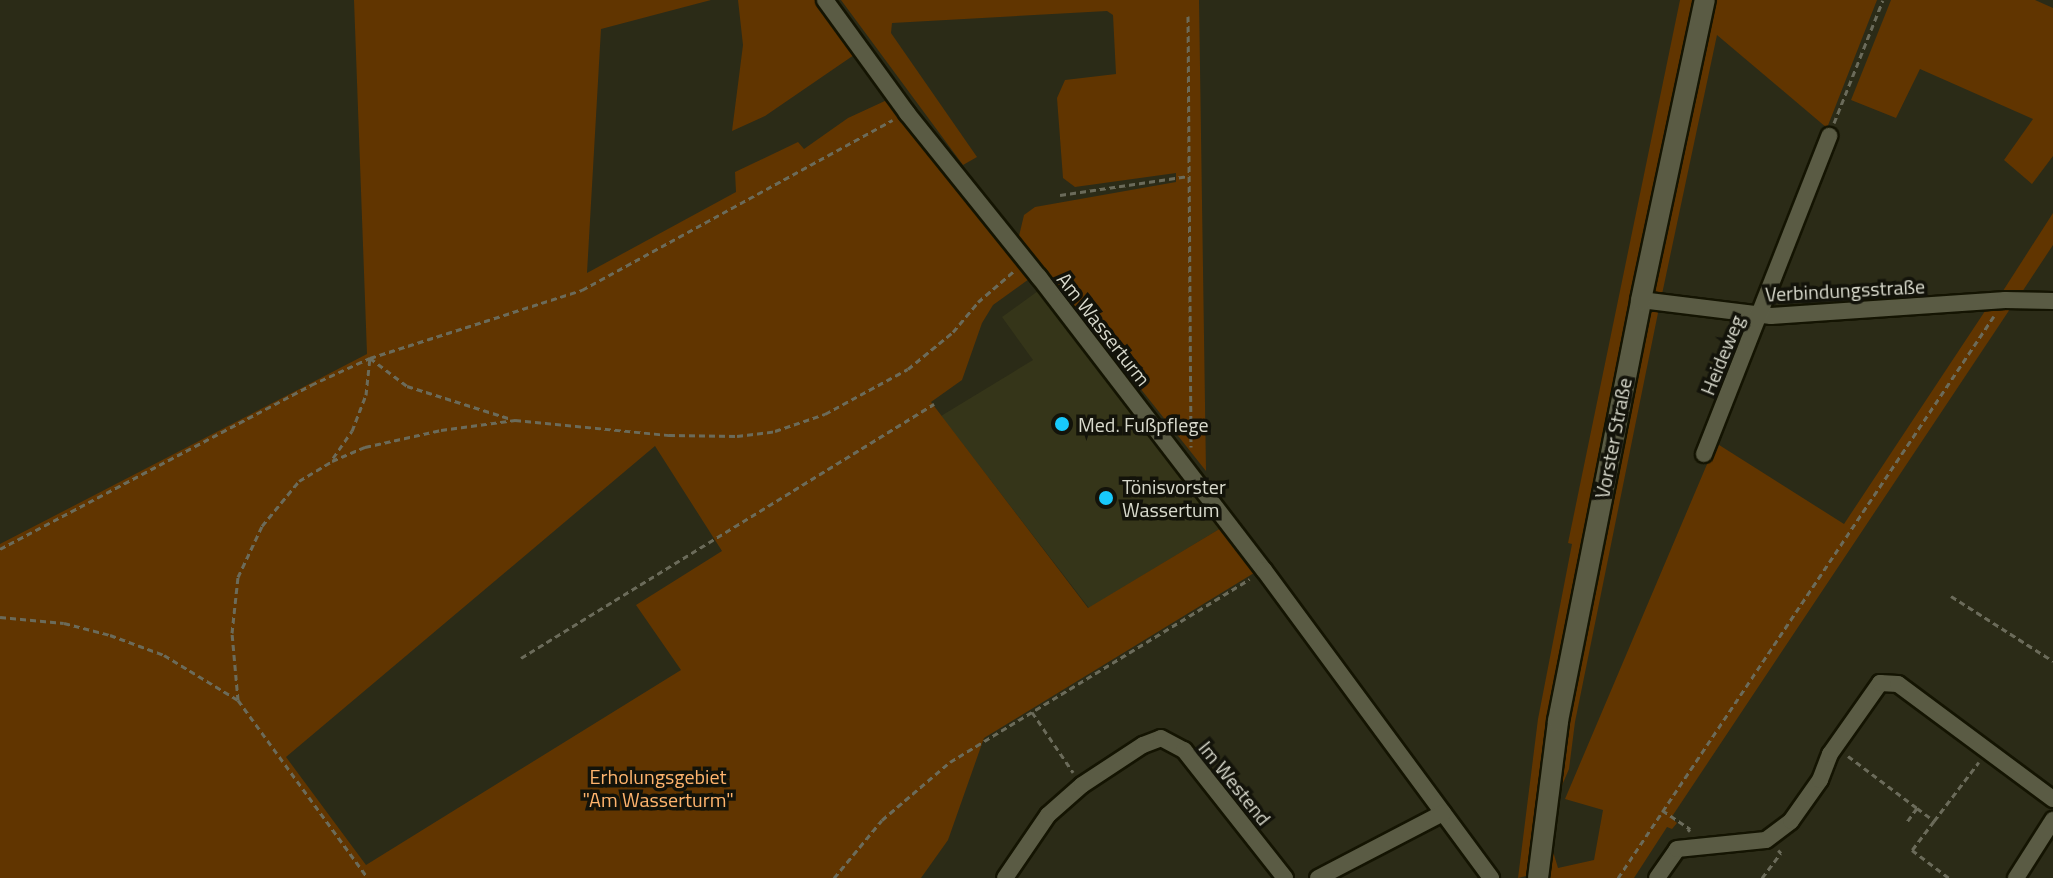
<!DOCTYPE html>
<html>
<head>
<meta charset="utf-8">
<style>
  body { margin:0 }
  #map { position:relative; width:2053px; height:878px; overflow:hidden; background:#2b2b17; font-family:"Titillium Web",sans-serif }
  div>[style] { position:absolute }
  .built>* { inset:0; background:#353519 }
  .green>* { inset:0; background:#613500 }
  .path>* { height:3px; margin-top:-1.5px; transform-origin:0; background:repeating-linear-gradient(90deg,#6b6b5a 0 6px,transparent 0 10px) }
  .roads { filter:drop-shadow(2px 0 #141402) drop-shadow(-2px 0 #141402) drop-shadow(0 2px #141402) drop-shadow(0 -2px #141402) }
  .minor>* { height:16px; margin:-8px; padding:0 8px; transform-origin:8px; border-radius:8px; background:#5a5b44 }
  .tertiary>* { height:20px; margin:-10px; padding:0 10px; transform-origin:10px; border-radius:10px; background:#5a5b44 }
  .dots>* { width:22px; height:22px; translate:-50% -50%; box-sizing:border-box; border:4px solid #13130a; border-radius:50% }
  span { translate:-50% -50%; white-space:nowrap; text-align:center; line-height:1.15; -webkit-text-stroke:7px #13130a; paint-order:stroke }
  .street-label { font-size:20px; color:#d9dacd }
  .poi-label { font-size:20px; color:#d9dacd }
  .left { translate:0 -50%; text-align:left }
  .park-label { font-size:20px; color:#ffb46d }
</style>
</head>
<body>
<div id="map">
  <div class="built">
    <i style="clip-path:polygon(1038px 291px,1221px 528px,1089px 608px,941px 416px,1033px 360px,1002px 317px)"></i>
  </div>
  <div class="green">
    <i style="clip-path:polygon(evenodd,354px 0,711px 0,601px 29px,587px 273px,736px 192px,735px 172px,798px 142px,804px 149px,848px 118px,887px 100px,1029px 279px,993px 305px,982px 323px,962px 380px,931px 402px,1088px 608px,1221px 528px,1254px 573px,984px 738px,948px 840px,921px 878px,0 878px,0 544px,367px 354px,354px 0,655px 446px,722px 551px,636px 605px,681px 670px,366px 865px,286px 757px,655px 446px)"></i>
    <i style="clip-path:polygon(738px 0,815px 0,854px 55px,765px 116px,732px 131px,743px 45px)"></i>
    <i style="clip-path:polygon(841px 0,1199px 0,1206px 471px,1019px 236px,1024px 215px,1035px 207px,1176px 182px,1176px 173px,1075px 187px,1063px 178px,1057px 98px,1065px 80px,1116px 74px,1113px 15px,1107px 11px,892px 23px,891px 33px,977px 157px,963px 165px)"></i>
    <i style="clip-path:polygon(1680px 0,1696px 0,1561px 657px,1526px 876px,1518px 878px,1538px 719px,1572px 544px,1568px 543px)"></i>
    <i style="clip-path:polygon(1713px 0,1877px 0,1827px 128px,1717px 35px,1661px 299px,1653px 289px)"></i>
    <i style="clip-path:polygon(1891px 0,2035px 0,2053px 8px,2053px 156px,2032px 184px,2004px 160px,2033px 119px,1920px 69px,1896px 118px,1851px 100px)"></i>
    <i style="clip-path:polygon(2053px 213px,2053px 245px,2020px 295px,2001px 294px)"></i>
    <i style="clip-path:polygon(1989px 305px,2012px 306px,1671px 818px,1677px 823px,1672px 829px,1667px 827px,1634px 878px,1545px 878px,1549px 838px,1558px 868px,1594px 860px,1603px 810px,1565px 799px,1716px 443px,1844px 524px)"></i>
    <i style="clip-path:polygon(1659px 308px,1575px 722px,1569px 769px,1554px 804px,1566px 721px,1649px 314px)"></i>
  </div>
  <div class="path">
    <i style="left:1188px;top:16px;width:431px;rotate:89.6deg"></i>
    <i style="left:1834px;top:123px;width:132px;rotate:-68.3deg"></i>
    <i style="left:1060px;top:195px;width:130px;rotate:-8.4deg"></i>
    <i style="left:333px;top:458px;width:33px;rotate:-55deg"></i>
    <i style="left:352px;top:431px;width:39px;rotate:-69deg"></i>
    <i style="left:366px;top:395px;width:37px;rotate:-84deg"></i>
    <i style="left:370px;top:358px;width:46px;rotate:37.1deg"></i>
    <i style="left:407px;top:386px;width:109px;rotate:17.6deg"></i>
    <i style="left:0;top:549px;width:352px;rotate:-27.8deg"></i>
    <i style="left:311px;top:385px;width:65px;rotate:-24.6deg"></i>
    <i style="left:370px;top:358px;width:223px;rotate:-17.8deg"></i>
    <i style="left:582px;top:290px;width:354px;rotate:-28.7deg"></i>
    <i style="left:1951px;top:596px;width:121px;rotate:32.5deg"></i>
    <i style="left:0;top:617px;width:64px;rotate:5.4deg"></i>
    <i style="left:64px;top:623px;width:48px;rotate:14.6deg"></i>
    <i style="left:110px;top:635px;width:58px;rotate:20.3deg"></i>
    <i style="left:164px;top:655px;width:87px;rotate:31.3deg"></i>
    <i style="left:238px;top:700px;width:220px;rotate:53.9deg"></i>
    <i style="left:521px;top:658px;width:485px;rotate:-31.6deg"></i>
    <i style="left:238px;top:700px;width:67px;rotate:-95.1deg"></i>
    <i style="left:232px;top:633px;width:56px;rotate:-83.9deg"></i>
    <i style="left:238px;top:577px;width:56px;rotate:-64.8deg"></i>
    <i style="left:262px;top:526px;width:58px;rotate:-50.6deg"></i>
    <i style="left:299px;top:481px;width:39px;rotate:-31deg"></i>
    <i style="left:332px;top:461px;width:36px;rotate:-23deg"></i>
    <i style="left:365px;top:447px;width:78px;rotate:-12.6deg"></i>
    <i style="left:441px;top:430px;width:75px;rotate:-7.7deg"></i>
    <i style="left:515px;top:420px;width:155px;rotate:5.6deg"></i>
    <i style="left:669px;top:435px;width:68px;rotate:0.8deg"></i>
    <i style="left:737px;top:436px;width:38px;rotate:-7deg"></i>
    <i style="left:775px;top:431px;width:53px;rotate:-18.8deg"></i>
    <i style="left:825px;top:414px;width:94px;rotate:-28.5deg"></i>
    <i style="left:908px;top:369px;width:58px;rotate:-39.4deg"></i>
    <i style="left:953px;top:332px;width:39px;rotate:-50deg"></i>
    <i style="left:978px;top:302px;width:48px;rotate:-40.7deg"></i>
    <i style="left:1032px;top:712px;width:73px;rotate:55.7deg"></i>
    <i style="left:1848px;top:756px;width:86px;rotate:37deg"></i>
    <i style="left:1917px;top:808px;width:19px;rotate:126deg"></i>
    <i style="left:1917px;top:808px;width:21px;rotate:37deg"></i>
    <i style="left:1934px;top:821px;width:74px;rotate:-52.7deg"></i>
    <i style="left:1662px;top:810px;width:34px;rotate:34deg"></i>
    <i style="left:1690px;top:829px;width:3px;rotate:135deg"></i>
    <i style="left:1934px;top:821px;width:36px;rotate:127deg"></i>
    <i style="left:1912px;top:850px;width:46px;rotate:37.1deg"></i>
    <i style="left:834px;top:878px;width:75px;rotate:-50.4deg"></i>
    <i style="left:882px;top:820px;width:89px;rotate:-40.5deg"></i>
    <i style="left:950px;top:762px;width:351px;rotate:-31.4deg"></i>
    <i style="left:1618px;top:878px;width:676px;rotate:-56.22deg"></i>
    <i style="left:1762px;top:878px;width:31px;rotate:-53deg"></i>
    <i style="left:1781px;top:853px;width:4px;rotate:-135deg"></i>
  </div>
  <div class="roads">
    <div class="minor">
      <i style="left:825px;top:0;width:140px;rotate:54deg"></i>
      <i style="left:907px;top:113px;width:211px;rotate:51.2deg"></i>
      <i style="left:1039px;top:277px;width:369px;rotate:52.5deg"></i>
      <i style="left:1264px;top:570px;width:383px;rotate:53.6deg"></i>
      <i style="left:1641px;top:300px;width:131px;rotate:7deg"></i>
      <i style="left:1771px;top:316px;width:235px;rotate:-3.9deg"></i>
      <i style="left:2005px;top:300px;width:48px;rotate:1.2deg"></i>
      <i style="left:1704px;top:454px;width:342px;rotate:-68.5deg"></i>
      <i style="left:1005px;top:878px;width:76px;rotate:-55.7deg"></i>
      <i style="left:1048px;top:815px;width:45px;rotate:-41.4deg"></i>
      <i style="left:1082px;top:785px;width:73px;rotate:-33.3deg"></i>
      <i style="left:1143px;top:745px;width:19px;rotate:-21deg"></i>
      <i style="left:1161px;top:738px;width:26px;rotate:28deg"></i>
      <i style="left:1184px;top:750px;width:163px;rotate:51.7deg"></i>
      <i style="left:1318px;top:878px;width:141px;rotate:-27.5deg"></i>
      <i style="left:1657px;top:878px;width:35px;rotate:-55deg"></i>
      <i style="left:1677px;top:849px;width:89px;rotate:-5.8deg"></i>
      <i style="left:1766px;top:840px;width:31px;rotate:-37deg"></i>
      <i style="left:1791px;top:821px;width:50px;rotate:-54.7deg"></i>
      <i style="left:1820px;top:780px;width:28px;rotate:-69deg"></i>
      <i style="left:1830px;top:754px;width:87px;rotate:-54.8deg"></i>
      <i style="left:1880px;top:683px;width:18px;rotate:3deg"></i>
      <i style="left:1898px;top:684px;width:193px;rotate:36.6deg"></i>
      <i style="left:2016px;top:878px;width:69px;rotate:-57.5deg"></i>
    </div>
    <div class="tertiary">
      <i style="left:1538px;top:878px;width:158px;rotate:-82.7deg"></i>
      <i style="left:1558px;top:721px;width:429px;rotate:-78.8deg"></i>
      <i style="left:1641px;top:300px;width:307px;rotate:-78deg"></i>
    </div>
  </div>
  <div class="dots">
    <i style="left:1062px;top:424px;background:#18cafc"></i>
    <i style="left:1106px;top:498px;background:#18cafc"></i>
  </div>
  <div class="street-label">
    <span style="left:1845px;top:290px;rotate:-3deg">Verbindungsstraße</span>
    <span style="left:1104px;top:329px;rotate:52deg">Am Wasserturm</span>
    <span style="left:1722px;top:355px;rotate:-68deg">Heideweg</span>
    <span style="left:1613px;top:438px;rotate:-79deg">Vorster Straße</span>
    <span style="left:1235px;top:783px;rotate:51deg">Im Westend</span>
  </div>
  <div class="poi-label">
    <span class="left" style="left:1078px;top:424px">Med. Fußpflege</span>
    <span class="left" style="left:1122px;top:498px">Tönisvorster<br>Wassertum</span>
  </div>
  <div class="park-label">
    <span style="left:658px;top:788px">Erholungsgebiet<br>"Am Wasserturm"</span>
  </div>
</div>
</body>
</html>
